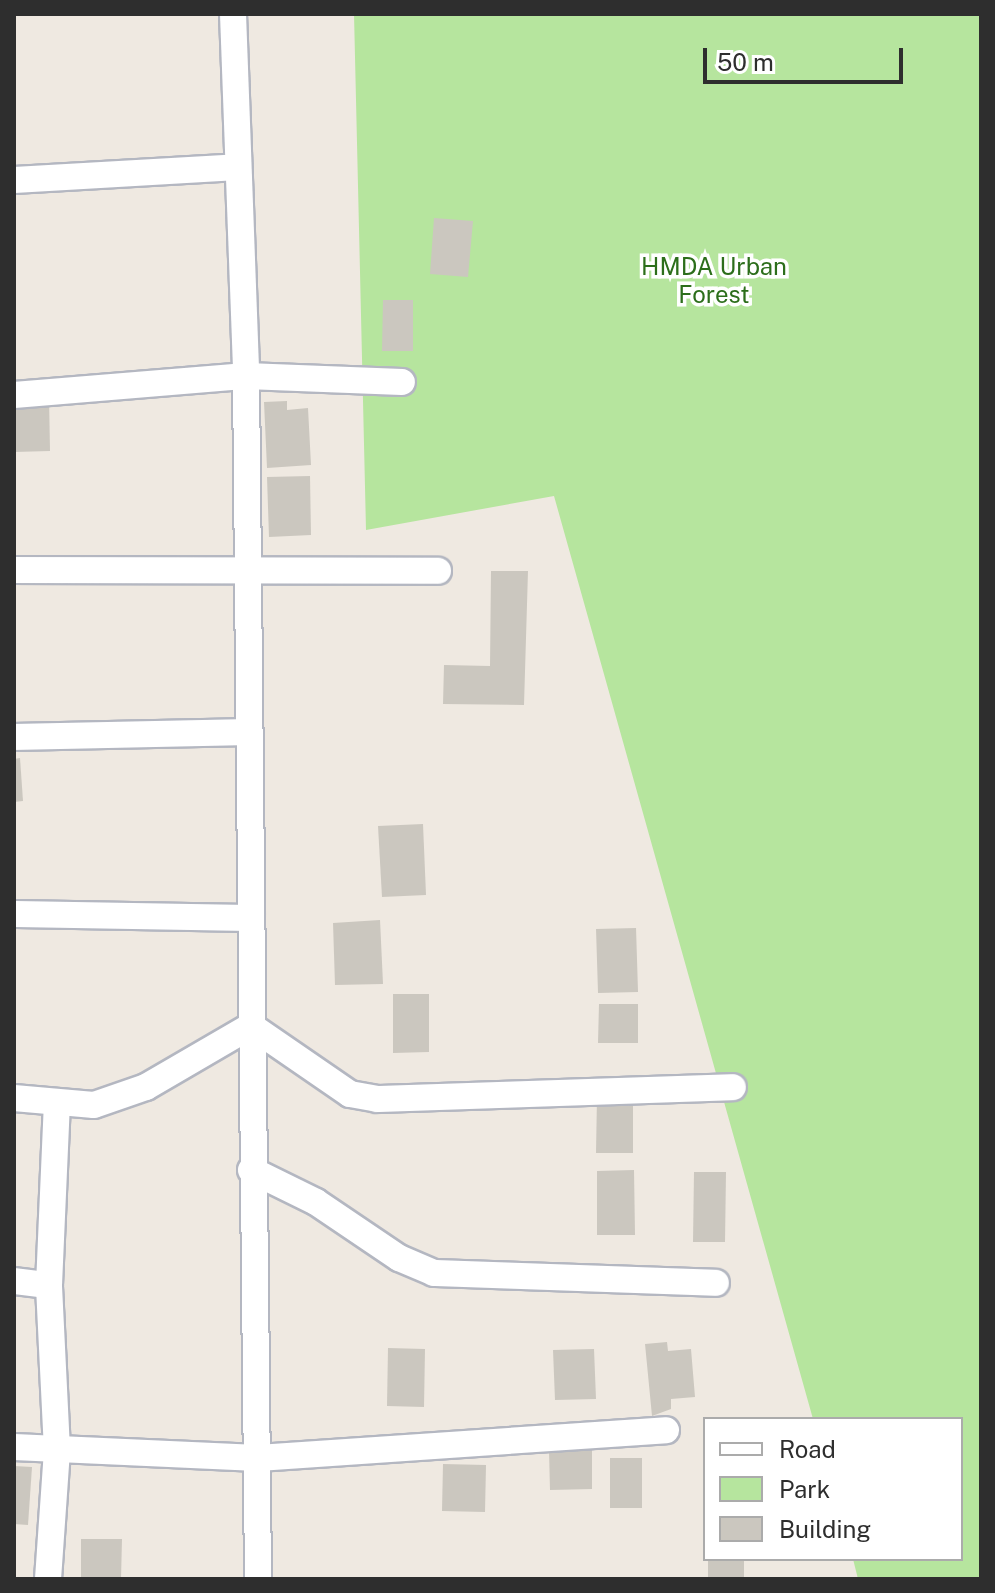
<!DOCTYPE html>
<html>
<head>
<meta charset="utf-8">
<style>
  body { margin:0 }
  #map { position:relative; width:995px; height:1593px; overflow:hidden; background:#efe9e1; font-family:"Public Sans",sans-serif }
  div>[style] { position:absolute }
  .green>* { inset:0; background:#b6e59e }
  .building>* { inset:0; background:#cbc7bf }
  .roads { filter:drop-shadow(2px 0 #b4b7c1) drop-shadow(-2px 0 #b4b7c1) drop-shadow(0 2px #b4b7c1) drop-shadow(0 -2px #b4b7c1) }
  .street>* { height:26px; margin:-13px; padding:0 13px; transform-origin:13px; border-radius:13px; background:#fff }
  span { translate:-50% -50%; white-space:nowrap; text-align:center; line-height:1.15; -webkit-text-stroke:7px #fff; paint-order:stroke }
  .park-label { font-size:24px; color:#2c6e1b }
  .frame { position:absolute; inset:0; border:16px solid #2e2e2e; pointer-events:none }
  .legend { position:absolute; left:703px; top:1417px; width:260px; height:144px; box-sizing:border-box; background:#fff; border:2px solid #ababab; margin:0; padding:10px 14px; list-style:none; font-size:24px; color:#2e2e2e }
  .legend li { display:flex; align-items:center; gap:16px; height:40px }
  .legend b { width:40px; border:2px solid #ababab }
  .scale { position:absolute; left:703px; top:48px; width:200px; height:36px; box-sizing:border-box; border:4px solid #2e2e2e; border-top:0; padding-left:10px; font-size:24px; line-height:28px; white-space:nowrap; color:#2e2e2e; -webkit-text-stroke:6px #fff; paint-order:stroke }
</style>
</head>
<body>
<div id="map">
  <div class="green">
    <i style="clip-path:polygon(354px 14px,981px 14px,981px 1579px,858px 1579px,853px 1559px,961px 1559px,961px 1419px,813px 1419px,554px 496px,366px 530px)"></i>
  </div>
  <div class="building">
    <i style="clip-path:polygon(434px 218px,473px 221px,468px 277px,430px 274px)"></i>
    <i style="clip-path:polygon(383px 300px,413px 300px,413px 351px,382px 351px)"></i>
    <i style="clip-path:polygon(49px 397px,50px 451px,14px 452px,14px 398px)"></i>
    <i style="clip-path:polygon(287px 401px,287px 410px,308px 408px,311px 465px,267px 468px,264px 402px)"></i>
    <i style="clip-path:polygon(310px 476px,311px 535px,269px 537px,267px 477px)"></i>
    <i style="clip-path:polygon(491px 571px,528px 571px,524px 705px,443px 704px,444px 665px,490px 666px)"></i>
    <i style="clip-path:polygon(20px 758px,23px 801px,14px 802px,14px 759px)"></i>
    <i style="clip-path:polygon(423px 824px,426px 895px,382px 897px,378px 826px)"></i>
    <i style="clip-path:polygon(380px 920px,383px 984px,335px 985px,333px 923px)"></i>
    <i style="clip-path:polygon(636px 928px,638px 992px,598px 993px,596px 929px)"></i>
    <i style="clip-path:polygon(393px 994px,429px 994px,429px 1052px,393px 1053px)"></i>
    <i style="clip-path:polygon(599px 1004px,638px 1004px,638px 1043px,598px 1043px)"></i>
    <i style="clip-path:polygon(597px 1097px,633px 1097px,633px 1153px,596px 1153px)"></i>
    <i style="clip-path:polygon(634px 1170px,635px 1235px,597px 1235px,597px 1171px)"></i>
    <i style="clip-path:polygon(694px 1172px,726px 1172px,725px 1242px,693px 1242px)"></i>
    <i style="clip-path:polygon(667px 1342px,668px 1351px,691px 1349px,695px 1397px,671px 1399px,671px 1409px,652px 1416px,645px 1344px)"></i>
    <i style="clip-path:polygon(388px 1348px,425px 1349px,424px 1407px,387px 1406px)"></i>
    <i style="clip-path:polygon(594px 1349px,596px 1399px,555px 1400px,553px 1350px)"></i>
    <i style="clip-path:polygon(592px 1449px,592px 1489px,550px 1490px,549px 1450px)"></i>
    <i style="clip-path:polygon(610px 1458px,642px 1458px,642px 1508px,610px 1508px)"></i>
    <i style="clip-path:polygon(443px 1464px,486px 1465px,485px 1512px,442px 1511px)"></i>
    <i style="clip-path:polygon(14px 1466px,32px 1467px,28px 1525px,14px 1524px)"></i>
    <i style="clip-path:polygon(81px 1539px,122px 1539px,121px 1579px,81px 1579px)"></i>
    <i style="clip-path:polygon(708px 1559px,744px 1559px,744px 1579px,708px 1579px)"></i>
  </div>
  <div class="roads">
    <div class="street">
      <i style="left:233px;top:14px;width:362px;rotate:87.9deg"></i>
      <i style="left:246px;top:376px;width:1203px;rotate:89.43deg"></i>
      <i style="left:14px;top:180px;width:224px;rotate:-3.3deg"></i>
      <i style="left:14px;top:395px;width:233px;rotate:-4.7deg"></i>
      <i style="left:246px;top:376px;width:156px;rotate:2.2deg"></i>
      <i style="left:14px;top:570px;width:424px;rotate:0.1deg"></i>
      <i style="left:14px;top:737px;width:235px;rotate:-1.2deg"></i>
      <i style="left:14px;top:914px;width:237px;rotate:1deg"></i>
      <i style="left:14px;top:1098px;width:80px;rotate:5deg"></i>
      <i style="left:94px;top:1105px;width:55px;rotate:-19.1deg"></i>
      <i style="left:146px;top:1087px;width:121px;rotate:-30.2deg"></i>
      <i style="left:251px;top:1026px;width:120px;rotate:34.5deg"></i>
      <i style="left:350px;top:1094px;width:27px;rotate:10deg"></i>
      <i style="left:377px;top:1099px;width:356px;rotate:-1.9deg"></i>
      <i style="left:251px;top:1170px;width:72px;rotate:26.2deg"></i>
      <i style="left:316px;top:1202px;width:100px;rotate:34deg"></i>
      <i style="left:399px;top:1258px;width:38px;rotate:23deg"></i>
      <i style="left:434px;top:1273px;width:282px;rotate:2deg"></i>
      <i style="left:14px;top:1281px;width:35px;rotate:7deg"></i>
      <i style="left:14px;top:1447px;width:244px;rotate:2.6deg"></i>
      <i style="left:258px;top:1458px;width:409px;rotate:-3.9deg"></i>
      <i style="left:48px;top:1579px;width:129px;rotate:-86deg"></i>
      <i style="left:57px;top:1450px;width:165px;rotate:-92.8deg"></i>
      <i style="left:49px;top:1285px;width:182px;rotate:-87.5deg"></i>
    </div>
  </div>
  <div class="park-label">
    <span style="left:714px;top:281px">HMDA Urban<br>Forest</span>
  </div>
  <div class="frame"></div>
  <ul class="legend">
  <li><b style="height:10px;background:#fff"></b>Road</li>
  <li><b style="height:22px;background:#b6e59e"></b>Park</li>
  <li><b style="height:22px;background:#cbc7bf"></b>Building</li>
  </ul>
  <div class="scale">50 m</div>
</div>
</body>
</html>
